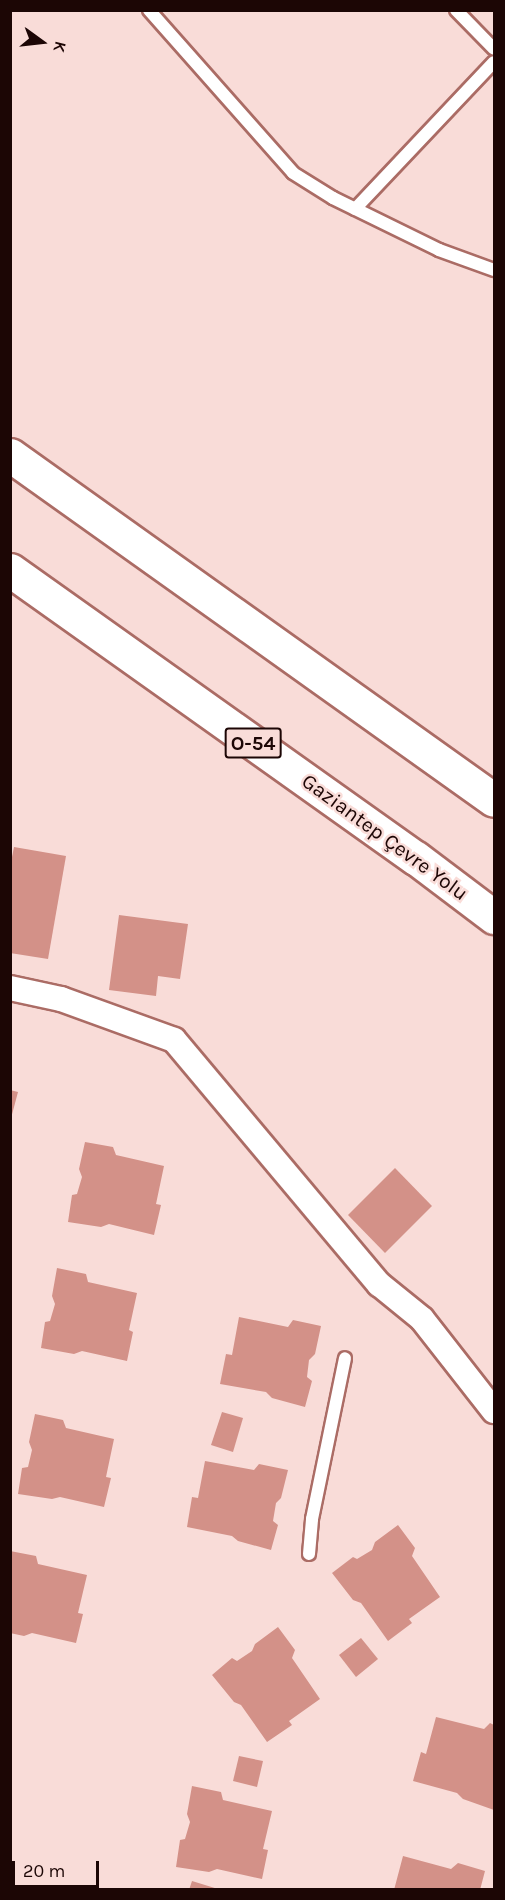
<!DOCTYPE html>
<html>
<head>
<meta charset="utf-8">
<style>
  body { margin:0 }
  #map { position:relative; width:505px; height:1900px; overflow:hidden; background:#f9dcd8; font-family:Karla,sans-serif }
  div>[style] { position:absolute }
  .building>* { inset:0; background:#d39188 }
  .roads { filter:drop-shadow(2px 0 #ab6c65) drop-shadow(-2px 0 #ab6c65) drop-shadow(0 2px #ab6c65) drop-shadow(0 -2px #ab6c65) }
  .service>* { height:12px; margin:-6px; padding:0 6px; transform-origin:6px; border-radius:6px; background:#fff }
  .minor>* { height:24px; margin:-12px; padding:0 12px; transform-origin:12px; border-radius:12px; background:#fff }
  .motorway>* { height:33px; margin:-16.5px; padding:0 16.5px; transform-origin:16.5px; border-radius:16.5px; background:#fff }
  span { translate:-50% -50%; white-space:nowrap; text-align:center; line-height:1.15; -webkit-text-stroke:5px #f9dcd8; paint-order:stroke }
  .shield-label span { padding:2px 4px; background:#f9dcd8; border:2px solid; border-radius:4px; -webkit-text-stroke-width:0 }
  .shield-label { font-size:20px; color:#1c0605; font-weight:700 }
  .street-label { font-size:21px; color:#1c0605 }
  .frame { position:absolute; inset:0; border:12px solid #1c0605; pointer-events:none }
  .north { position:absolute; left:12px; top:12px; width:60px; height:60px; -webkit-text-stroke:4px #f9dcd8; paint-order:stroke; rotate:105deg; font-size:16px; font-weight:700; line-height:24px; text-align:center; color:#1c0605 }
  .north::after { content:''; display:block; margin:auto; width:21px; height:27px; background:#1c0605; clip-path:polygon(50% 0,100% 100%,50% 72%,0 100%) }
  .scale { position:absolute; left:12px; top:1861px; width:87px; height:27px; box-sizing:border-box; border:3px solid #1c0605; border-top:0; padding-left:8px; font-size:18px; line-height:21px; white-space:nowrap; color:#1c0605; -webkit-text-stroke:4px #f9dcd8; paint-order:stroke }
</style>
</head>
<body>
<div id="map">
  <div class="building">
    <i style="clip-path:polygon(14px 847px,66px 856px,48px 959px,10px 953px,10px 867px)"></i>
    <i style="clip-path:polygon(119px 915px,188px 924px,180px 979px,158px 976px,156px 996px,109px 990px)"></i>
    <i style="clip-path:polygon(10px 1090px,18px 1092px,10px 1122px)"></i>
    <i style="clip-path:polygon(85px 1142px,113px 1147px,116px 1155px,164px 1166px,156px 1204px,161px 1205px,154px 1235px,109px 1224px,101px 1227px,68px 1222px,72px 1195px,77px 1194px,82px 1177px,79px 1169px)"></i>
    <i style="clip-path:polygon(395px 1168px,432px 1206px,385px 1253px,348px 1215px)"></i>
    <i style="clip-path:polygon(57px 1268px,86px 1274px,88px 1282px,137px 1293px,129px 1330px,133px 1332px,127px 1361px,82px 1351px,74px 1354px,41px 1348px,45px 1322px,50px 1321px,55px 1304px,52px 1296px)"></i>
    <i style="clip-path:polygon(239px 1317px,288px 1327px,293px 1320px,321px 1326px,315px 1354px,309px 1360px,307px 1377px,312px 1381px,305px 1407px,272px 1398px,266px 1392px,220px 1384px,226px 1354px,232px 1355px)"></i>
    <i style="clip-path:polygon(222px 1412px,243px 1418px,233px 1452px,211px 1445px)"></i>
    <i style="clip-path:polygon(35px 1414px,63px 1420px,66px 1428px,114px 1439px,106px 1477px,111px 1478px,104px 1507px,60px 1497px,52px 1499px,18px 1494px,22px 1468px,28px 1467px,32px 1450px,29px 1442px)"></i>
    <i style="clip-path:polygon(205px 1461px,254px 1470px,259px 1464px,288px 1470px,281px 1498px,276px 1503px,273px 1521px,278px 1525px,271px 1550px,238px 1541px,232px 1536px,187px 1527px,192px 1497px,198px 1498px)"></i>
    <i style="clip-path:polygon(398px 1525px,415px 1548px,412px 1556px,440px 1597px,409px 1619px,412px 1623px,388px 1641px,361px 1603px,353px 1600px,332px 1573px,353px 1557px,357px 1559px,372px 1550px,375px 1542px)"></i>
    <i style="clip-path:polygon(10px 1551px,36px 1556px,38px 1564px,87px 1575px,78px 1613px,83px 1614px,76px 1643px,32px 1633px,24px 1636px,10px 1633px)"></i>
    <i style="clip-path:polygon(278px 1627px,295px 1650px,292px 1658px,320px 1699px,289px 1721px,292px 1725px,267px 1742px,241px 1705px,234px 1702px,212px 1675px,232px 1658px,237px 1661px,252px 1651px,255px 1644px)"></i>
    <i style="clip-path:polygon(361px 1638px,378px 1659px,356px 1677px,339px 1655px)"></i>
    <i style="clip-path:polygon(436px 1717px,484px 1729px,490px 1723px,494px 1725px,494px 1810px,463px 1799px,457px 1793px,413px 1781px,421px 1752px,426px 1754px)"></i>
    <i style="clip-path:polygon(239px 1756px,263px 1761px,257px 1787px,233px 1781px)"></i>
    <i style="clip-path:polygon(192px 1786px,221px 1792px,223px 1800px,272px 1811px,263px 1849px,268px 1850px,262px 1879px,217px 1869px,209px 1872px,176px 1867px,180px 1840px,185px 1839px,190px 1822px,187px 1814px)"></i>
    <i style="clip-path:polygon(403px 1856px,451px 1869px,458px 1863px,485px 1871px,480px 1890px,394px 1890px)"></i>
    <i style="clip-path:polygon(192px 1881px,218px 1889px,217px 1890px,189px 1890px)"></i>
  </div>
  <div class="roads">
    <div class="service">
      <i style="left:149px;top:10px;width:217px;rotate:48.5deg"></i>
      <i style="left:293px;top:173px;width:47px;rotate:32deg"></i>
      <i style="left:333px;top:198px;width:118px;rotate:26.1deg"></i>
      <i style="left:439px;top:250px;width:59px;rotate:20deg"></i>
      <i style="left:456px;top:10px;width:54px;rotate:45.7deg"></i>
      <i style="left:355px;top:209px;width:202px;rotate:-46.6deg"></i>
      <i style="left:309px;top:1554px;width:35px;rotate:-85deg"></i>
      <i style="left:312px;top:1519px;width:164px;rotate:-78.4deg"></i>
    </div>
    <div class="minor">
      <i style="left:10px;top:988px;width:52px;rotate:12.2deg"></i>
      <i style="left:61px;top:999px;width:120px;rotate:19.9deg"></i>
      <i style="left:174px;top:1040px;width:319px;rotate:50deg"></i>
      <i style="left:379px;top:1284px;width:55px;rotate:39.1deg"></i>
      <i style="left:422px;top:1319px;width:117px;rotate:52deg"></i>
    </div>
    <div class="motorway">
      <i style="left:10px;top:455px;width:594px;rotate:35.48deg"></i>
      <i style="left:10px;top:570px;width:498px;rotate:35.4deg"></i>
      <i style="left:416px;top:858px;width:98px;rotate:37.1deg"></i>
    </div>
  </div>
  <div class="shield-label">
    <span style="left:253px;top:743px">O-54</span>
  </div>
  <div class="street-label">
    <span style="left:385px;top:837px;rotate:36deg">Gaziantep Çevre Yolu</span>
  </div>
  <div class="frame"></div>
  <div class="north">K</div>
  <div class="scale">20 m</div>
</div>
</body>
</html>
